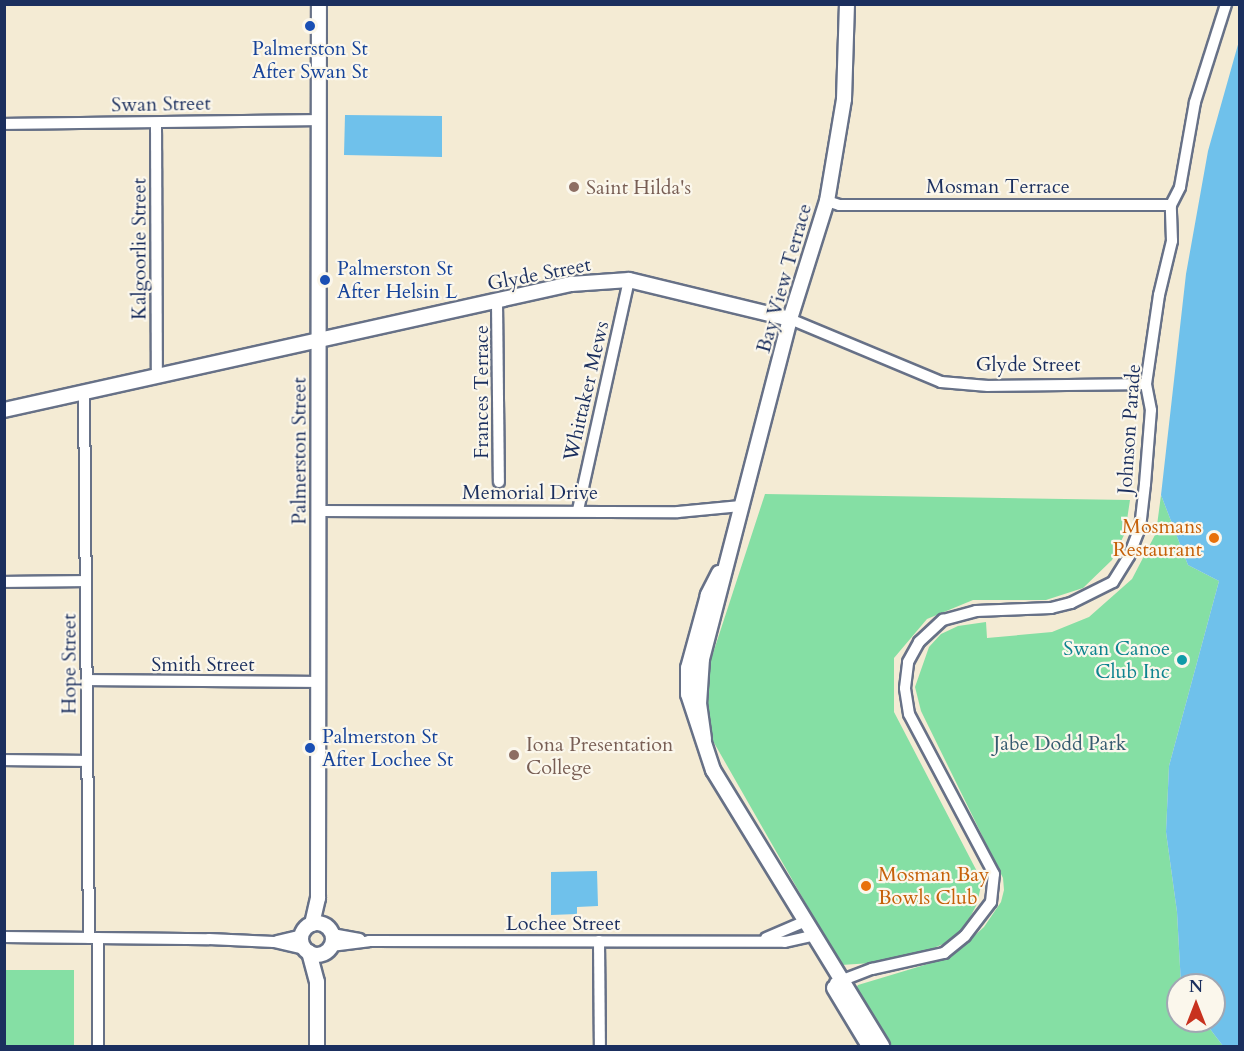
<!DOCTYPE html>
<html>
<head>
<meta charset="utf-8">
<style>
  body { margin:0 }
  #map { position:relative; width:1244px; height:1051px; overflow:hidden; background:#f4ebd4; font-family:Cardo,serif }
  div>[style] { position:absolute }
  .green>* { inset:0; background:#85dfa4 }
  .water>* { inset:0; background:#6fc1eb }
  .roads { filter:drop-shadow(2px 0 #677187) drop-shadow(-2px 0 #677187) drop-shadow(0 2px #677187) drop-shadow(0 -2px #677187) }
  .minor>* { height:10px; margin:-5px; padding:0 5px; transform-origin:5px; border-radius:5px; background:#fff }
  .tertiary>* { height:14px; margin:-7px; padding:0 7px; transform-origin:7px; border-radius:7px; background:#fff }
  .tertiary>.ring { margin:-7px; padding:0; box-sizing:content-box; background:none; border:14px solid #fff; border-radius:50% }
  .dots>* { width:16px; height:16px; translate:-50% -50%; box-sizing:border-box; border:3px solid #fbf7ec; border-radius:50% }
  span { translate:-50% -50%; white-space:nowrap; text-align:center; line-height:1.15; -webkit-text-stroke:4.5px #fbf7ec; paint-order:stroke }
  .transit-label { font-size:20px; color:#164399 }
  .left { translate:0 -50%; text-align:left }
  .street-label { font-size:20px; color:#1b2f5e }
  .education-label { font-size:20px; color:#785e54 }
  .food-label { font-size:20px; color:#c56008 }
  .right { translate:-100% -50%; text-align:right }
  .culture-label { font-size:20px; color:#0d838f }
  .park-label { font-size:20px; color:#365b70 }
  .frame { position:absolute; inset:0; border:6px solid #1b2f5e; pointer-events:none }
  .north { position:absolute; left:1166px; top:973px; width:60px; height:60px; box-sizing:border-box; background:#fbf7ec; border:2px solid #a1a7b3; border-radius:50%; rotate:0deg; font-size:16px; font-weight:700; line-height:24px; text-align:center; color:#1b2f5e }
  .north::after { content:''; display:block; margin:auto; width:21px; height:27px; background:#c8321e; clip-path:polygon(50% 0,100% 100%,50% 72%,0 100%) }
</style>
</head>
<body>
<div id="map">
  <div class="green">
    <i style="clip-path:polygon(765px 494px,1130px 500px,1125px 533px,1112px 560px,1083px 588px,1046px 600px,973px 600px,927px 619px,894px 658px,894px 712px,982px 881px,977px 904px,966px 925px,948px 942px,929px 950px,872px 963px,841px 965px,705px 727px,700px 693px)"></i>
    <i style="clip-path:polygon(1161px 495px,1188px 565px,1219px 581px,1169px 766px,1166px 832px,1177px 912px,1181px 985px,1178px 985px,1178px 1021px,1204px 1021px,1223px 1046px,891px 1046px,852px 994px,858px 985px,951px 957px,984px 927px,1001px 902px,1004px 890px,1003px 878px,921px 711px,915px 687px,929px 647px,941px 634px,958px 626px,986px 622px,987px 638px,1052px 632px,1089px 617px,1132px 579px,1156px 533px)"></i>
    <i style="clip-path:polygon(5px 970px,74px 970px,74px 1046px,5px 1046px)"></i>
  </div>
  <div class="water">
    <i style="clip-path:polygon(1239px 41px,1240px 1046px,1223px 1046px,1204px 1021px,1214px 1021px,1214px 985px,1181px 985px,1177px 912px,1166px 832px,1169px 766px,1219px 581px,1188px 565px,1161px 495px,1186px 274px,1208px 151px)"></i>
    <i style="clip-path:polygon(345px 115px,442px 116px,442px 157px,344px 155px)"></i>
    <i style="clip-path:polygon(597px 871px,598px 906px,577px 907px,577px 914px,551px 915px,551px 872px)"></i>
  </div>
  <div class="roads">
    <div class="minor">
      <i style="left:156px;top:123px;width:252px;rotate:89.8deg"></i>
      <i style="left:4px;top:124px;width:315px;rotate:-0.7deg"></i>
      <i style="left:827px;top:201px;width:13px;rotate:18deg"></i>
      <i style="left:839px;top:205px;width:332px"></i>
      <i style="left:497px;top:302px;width:180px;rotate:89.4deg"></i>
      <i style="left:790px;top:319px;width:164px;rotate:22.6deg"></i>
      <i style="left:941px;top:382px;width:47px;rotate:4.9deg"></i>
      <i style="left:988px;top:386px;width:158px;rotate:-0.7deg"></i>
      <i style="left:84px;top:391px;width:547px;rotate:89.48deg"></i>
      <i style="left:578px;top:510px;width:236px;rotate:-77.5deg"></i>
      <i style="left:319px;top:511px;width:359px;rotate:0.2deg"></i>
      <i style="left:678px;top:512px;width:63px;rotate:-5.4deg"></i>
      <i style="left:4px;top:582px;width:82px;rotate:-0.7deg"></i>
      <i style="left:87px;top:680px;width:231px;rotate:0.5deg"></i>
      <i style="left:4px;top:760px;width:83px;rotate:0.7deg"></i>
      <i style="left:332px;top:934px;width:28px;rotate:10deg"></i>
      <i style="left:4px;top:937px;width:205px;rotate:0.6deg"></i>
      <i style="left:209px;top:939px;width:65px;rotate:2.6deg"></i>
      <i style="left:274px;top:942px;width:32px;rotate:13deg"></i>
      <i style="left:98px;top:938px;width:108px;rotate:90deg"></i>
      <i style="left:766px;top:938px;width:43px;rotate:-23deg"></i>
      <i style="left:277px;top:941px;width:26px;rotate:-13deg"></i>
      <i style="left:599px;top:941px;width:105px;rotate:89.5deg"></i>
      <i style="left:331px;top:946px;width:38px;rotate:-7deg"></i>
      <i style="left:369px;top:941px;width:416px;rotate:0.1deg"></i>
      <i style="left:785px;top:942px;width:31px;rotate:-13deg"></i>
      <i style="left:835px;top:983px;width:40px;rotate:-21deg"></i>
      <i style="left:872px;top:969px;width:74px;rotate:-12.5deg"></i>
      <i style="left:944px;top:953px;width:27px;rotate:-39deg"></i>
      <i style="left:965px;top:936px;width:43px;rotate:-52.6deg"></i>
      <i style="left:991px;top:902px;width:28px;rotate:-84deg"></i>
      <i style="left:994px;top:874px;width:181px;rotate:-118deg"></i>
      <i style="left:909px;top:714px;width:26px;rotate:-99deg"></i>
      <i style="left:905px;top:688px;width:26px;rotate:-83deg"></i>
      <i style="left:908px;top:662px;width:23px;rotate:-61deg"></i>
      <i style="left:919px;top:642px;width:33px;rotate:-43deg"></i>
      <i style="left:943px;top:620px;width:34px;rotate:-15deg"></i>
      <i style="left:976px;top:611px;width:75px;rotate:-2.3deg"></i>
      <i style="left:1051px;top:608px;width:21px;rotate:-14deg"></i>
      <i style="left:1071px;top:603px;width:47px;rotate:-26.6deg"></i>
      <i style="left:1113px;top:582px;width:31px;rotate:-58deg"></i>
      <i style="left:1129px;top:556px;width:30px;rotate:-69deg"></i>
      <i style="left:1140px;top:528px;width:44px;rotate:-83.5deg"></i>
      <i style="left:1145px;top:484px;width:74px;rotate:-85.4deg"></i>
      <i style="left:1151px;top:410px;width:26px;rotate:-101deg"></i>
      <i style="left:1146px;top:384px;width:90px;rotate:-81.7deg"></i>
      <i style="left:1159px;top:295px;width:56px;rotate:-76.5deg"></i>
      <i style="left:1172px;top:241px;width:36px;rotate:-92deg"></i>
      <i style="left:1171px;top:205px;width:20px;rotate:-63deg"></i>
      <i style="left:1180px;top:187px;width:86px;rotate:-80deg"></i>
      <i style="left:1195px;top:102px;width:103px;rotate:-72.4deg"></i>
    </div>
    <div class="tertiary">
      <i style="left:4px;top:410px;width:581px;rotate:-12.53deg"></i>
      <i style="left:571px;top:284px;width:58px;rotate:-3.9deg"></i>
      <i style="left:629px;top:280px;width:166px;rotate:13.6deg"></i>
      <i style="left:719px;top:573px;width:25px;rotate:117deg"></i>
      <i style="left:708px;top:595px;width:76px;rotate:105.3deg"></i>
      <i style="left:688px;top:668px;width:26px;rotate:90deg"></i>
      <i style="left:688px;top:694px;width:80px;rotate:71.8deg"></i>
      <i style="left:713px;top:770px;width:324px;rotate:58.5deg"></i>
      <i style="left:704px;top:739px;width:35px;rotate:-98deg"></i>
      <i style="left:699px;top:704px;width:45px;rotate:-86.2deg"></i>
      <i style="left:702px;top:659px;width:351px;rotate:-75.5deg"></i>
      <i style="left:790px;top:319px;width:124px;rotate:-72.6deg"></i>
      <i style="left:827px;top:201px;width:103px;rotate:-80.5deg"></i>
      <i style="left:844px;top:99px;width:95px;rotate:-88.2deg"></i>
      <i class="ring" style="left:301px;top:923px;width:18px;height:18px"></i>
      <i style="left:312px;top:924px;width:27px;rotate:-77deg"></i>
      <i style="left:318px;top:898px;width:894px;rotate:-89.94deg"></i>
      <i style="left:309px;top:952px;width:31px;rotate:75deg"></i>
      <i style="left:317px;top:982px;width:64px;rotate:90deg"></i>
      <i style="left:834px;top:988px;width:68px;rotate:58.9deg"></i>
    </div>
  </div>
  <div class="dots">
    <i style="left:310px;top:26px;background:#1a4fb4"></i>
    <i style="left:574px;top:187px;background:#8d6e63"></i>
    <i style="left:325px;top:280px;background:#1a4fb4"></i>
    <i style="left:1214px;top:538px;background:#e8710a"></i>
    <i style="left:1182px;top:660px;background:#0f9aa8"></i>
    <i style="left:310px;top:748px;background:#1a4fb4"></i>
    <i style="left:514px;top:755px;background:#8d6e63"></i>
    <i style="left:866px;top:886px;background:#e8710a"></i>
  </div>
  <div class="transit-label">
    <span style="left:310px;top:60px">Palmerston St<br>After Swan St</span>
    <span class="left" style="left:337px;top:280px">Palmerston St<br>After Helsin L</span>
    <span class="left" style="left:322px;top:748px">Palmerston St<br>After Lochee St</span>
  </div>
  <div class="street-label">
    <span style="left:161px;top:104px;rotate:-1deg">Swan Street</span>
    <span style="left:998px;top:186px">Mosman Terrace</span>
    <span style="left:139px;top:249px;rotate:-90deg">Kalgoorlie Street</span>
    <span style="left:539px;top:274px;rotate:-11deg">Glyde Street</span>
    <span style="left:784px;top:278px;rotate:-74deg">Bay View Terrace</span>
    <span style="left:1028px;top:364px">Glyde Street</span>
    <span style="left:586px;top:391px;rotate:-77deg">Whittaker Mews</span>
    <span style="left:481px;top:392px;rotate:-90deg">Frances Terrace</span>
    <span style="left:1129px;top:429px;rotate:-86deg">Johnson Parade</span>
    <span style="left:299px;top:451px;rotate:-90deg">Palmerston Street</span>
    <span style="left:530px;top:492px">Memorial Drive</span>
    <span style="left:69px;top:664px;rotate:-90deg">Hope Street</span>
    <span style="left:203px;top:664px">Smith Street</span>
    <span style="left:563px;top:923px">Lochee Street</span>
  </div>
  <div class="education-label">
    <span class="left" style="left:586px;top:187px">Saint Hilda's</span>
    <span class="left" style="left:526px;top:756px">Iona Presentation<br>College</span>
  </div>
  <div class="food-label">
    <span class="right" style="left:1202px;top:538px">Mosmans<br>Restaurant</span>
    <span class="left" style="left:878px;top:886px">Mosman Bay<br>Bowls Club</span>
  </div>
  <div class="culture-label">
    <span class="right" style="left:1170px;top:660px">Swan Canoe<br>Club Inc</span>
  </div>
  <div class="park-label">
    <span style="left:1060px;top:743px">Jabe Dodd Park</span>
  </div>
  <div class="frame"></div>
  <div class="north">N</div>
</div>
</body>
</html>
